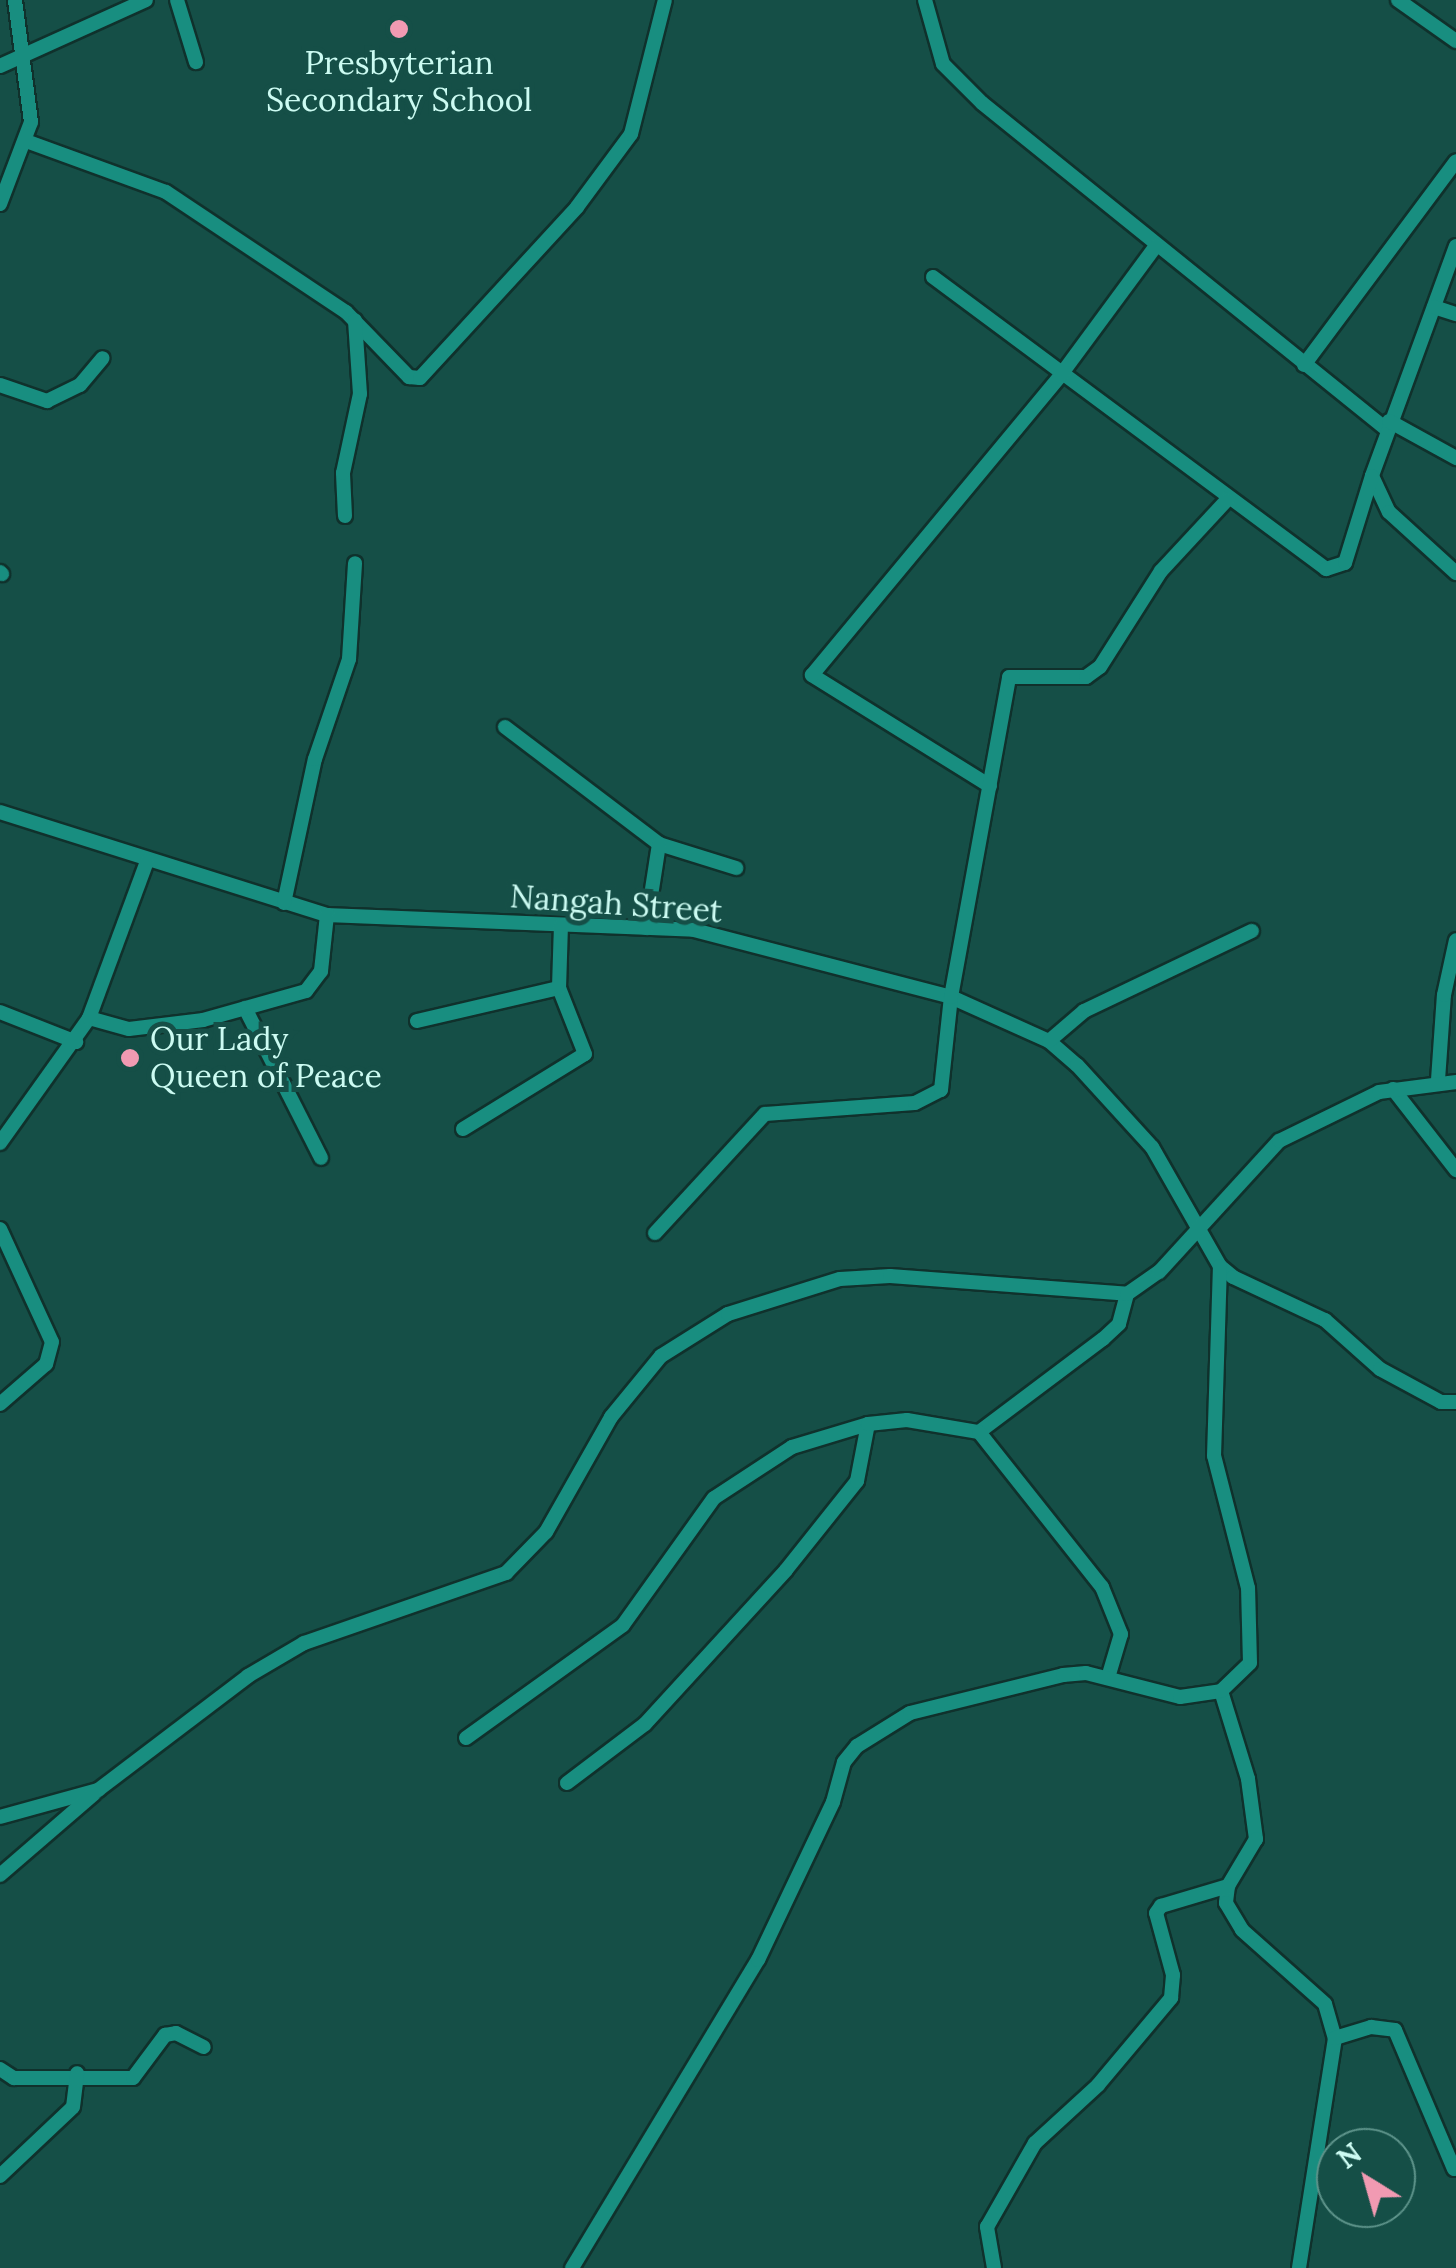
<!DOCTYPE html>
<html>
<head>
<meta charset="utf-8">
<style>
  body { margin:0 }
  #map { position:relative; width:1456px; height:2268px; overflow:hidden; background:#154f47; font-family:Lora,serif }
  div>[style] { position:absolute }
  .roads { filter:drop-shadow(2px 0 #10312c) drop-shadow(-2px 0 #10312c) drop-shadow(0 2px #10312c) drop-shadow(0 -2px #10312c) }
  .minor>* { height:14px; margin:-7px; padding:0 7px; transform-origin:7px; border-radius:7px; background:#188e80 }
  .dots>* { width:28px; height:28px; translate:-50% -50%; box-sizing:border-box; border:5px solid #154f47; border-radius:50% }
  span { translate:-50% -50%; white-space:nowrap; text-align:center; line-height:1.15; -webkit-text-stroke:10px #154f47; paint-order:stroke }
  .poi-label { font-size:32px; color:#ccfbf2 }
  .left { translate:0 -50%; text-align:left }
  .street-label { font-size:32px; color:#ccfbf2 }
  .north { position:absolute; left:1316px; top:2128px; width:100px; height:100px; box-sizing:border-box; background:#154f47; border:2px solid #5e948b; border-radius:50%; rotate:323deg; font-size:28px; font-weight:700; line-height:40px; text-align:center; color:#ccfbf2 }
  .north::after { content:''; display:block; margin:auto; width:35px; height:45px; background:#f19ab2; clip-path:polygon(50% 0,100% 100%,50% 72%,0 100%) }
</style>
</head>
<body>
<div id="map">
  <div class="roads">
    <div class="minor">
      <i style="left:177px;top:0;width:65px;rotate:73deg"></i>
      <i style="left:925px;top:0;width:66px;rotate:74.3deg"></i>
      <i style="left:943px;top:64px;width:55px;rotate:45deg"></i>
      <i style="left:982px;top:103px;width:519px;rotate:38.9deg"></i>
      <i style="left:1398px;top:0;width:71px;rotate:35.3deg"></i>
      <i style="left:0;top:66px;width:160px;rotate:-24.3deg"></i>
      <i style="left:26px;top:141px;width:149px;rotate:20deg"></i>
      <i style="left:166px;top:192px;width:216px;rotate:33.7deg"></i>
      <i style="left:346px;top:312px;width:91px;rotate:45.9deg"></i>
      <i style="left:409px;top:377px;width:11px;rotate:5deg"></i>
      <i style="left:420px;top:378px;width:232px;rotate:-47.4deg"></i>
      <i style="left:577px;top:207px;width:91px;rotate:-53.5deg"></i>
      <i style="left:631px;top:134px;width:138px;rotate:-75.8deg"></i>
      <i style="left:0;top:204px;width:88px;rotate:-69.3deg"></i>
      <i style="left:31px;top:122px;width:123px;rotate:-97.5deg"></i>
      <i style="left:1456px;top:246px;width:245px;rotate:110.1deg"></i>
      <i style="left:1372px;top:476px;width:40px;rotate:65deg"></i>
      <i style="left:1389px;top:512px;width:91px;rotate:42.3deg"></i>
      <i style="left:933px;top:277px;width:490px;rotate:36.6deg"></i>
      <i style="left:1326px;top:569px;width:20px;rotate:-18deg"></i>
      <i style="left:1345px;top:563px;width:91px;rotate:-72.8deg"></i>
      <i style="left:1434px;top:307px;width:23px;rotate:18deg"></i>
      <i style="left:1304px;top:365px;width:254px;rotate:-53.3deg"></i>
      <i style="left:0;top:385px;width:50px;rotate:18.8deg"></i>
      <i style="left:47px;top:401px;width:37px;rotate:-26deg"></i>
      <i style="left:80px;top:385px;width:35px;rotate:-50deg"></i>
      <i style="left:1389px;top:421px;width:77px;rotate:28.9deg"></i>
      <i style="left:345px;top:516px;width:43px;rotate:-92.7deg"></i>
      <i style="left:343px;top:473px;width:81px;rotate:-77.9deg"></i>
      <i style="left:360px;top:394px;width:74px;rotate:-93.9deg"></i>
      <i style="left:0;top:572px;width:3px;rotate:45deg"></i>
      <i style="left:505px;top:727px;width:193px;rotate:37.2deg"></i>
      <i style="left:659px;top:844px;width:81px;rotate:17.3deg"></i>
      <i style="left:990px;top:786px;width:210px;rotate:-148.1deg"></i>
      <i style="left:812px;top:675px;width:388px;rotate:-50.3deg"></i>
      <i style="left:1060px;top:376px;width:162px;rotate:-53.6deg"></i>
      <i style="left:0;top:812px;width:343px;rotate:17.5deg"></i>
      <i style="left:327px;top:915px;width:367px;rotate:2.3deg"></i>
      <i style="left:694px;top:930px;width:266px;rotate:14.6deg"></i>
      <i style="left:951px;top:997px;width:107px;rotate:24.2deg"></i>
      <i style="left:1049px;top:1041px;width:37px;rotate:41deg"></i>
      <i style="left:1077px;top:1065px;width:111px;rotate:47.6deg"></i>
      <i style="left:1152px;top:1147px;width:137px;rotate:60.3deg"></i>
      <i style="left:1220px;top:1266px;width:17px;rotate:40deg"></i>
      <i style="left:1233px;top:1277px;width:102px;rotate:25.1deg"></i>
      <i style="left:1325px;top:1320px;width:74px;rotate:41.7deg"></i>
      <i style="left:1380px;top:1369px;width:69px;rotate:28.4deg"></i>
      <i style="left:1441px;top:1402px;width:15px"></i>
      <i style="left:284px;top:903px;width:147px;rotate:-77.9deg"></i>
      <i style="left:315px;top:759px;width:106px;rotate:-71.2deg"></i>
      <i style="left:349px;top:659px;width:96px;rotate:-86.4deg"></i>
      <i style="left:646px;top:928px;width:85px;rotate:-81.2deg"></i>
      <i style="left:245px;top:1008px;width:168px;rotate:63.1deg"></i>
      <i style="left:0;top:1012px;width:82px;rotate:21.5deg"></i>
      <i style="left:89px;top:1018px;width:41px;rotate:15.4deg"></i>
      <i style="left:129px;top:1029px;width:75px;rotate:-6.9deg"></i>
      <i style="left:203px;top:1020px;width:107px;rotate:-15.7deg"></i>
      <i style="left:306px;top:991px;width:25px;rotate:-53deg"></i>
      <i style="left:321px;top:971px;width:56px;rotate:-83.9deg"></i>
      <i style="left:417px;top:1021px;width:146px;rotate:-13.1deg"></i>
      <i style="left:1049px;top:1041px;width:46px;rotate:-40.6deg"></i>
      <i style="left:1084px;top:1011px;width:186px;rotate:-25.5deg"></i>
      <i style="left:1438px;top:1080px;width:85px;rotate:-86deg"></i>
      <i style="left:1444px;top:995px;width:56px;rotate:-77.7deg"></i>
      <i style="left:1393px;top:1089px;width:103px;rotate:52.1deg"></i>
      <i style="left:463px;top:1129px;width:143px;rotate:-31.6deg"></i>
      <i style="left:585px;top:1054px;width:71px;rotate:-111.5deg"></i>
      <i style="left:559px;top:988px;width:63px;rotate:-88.2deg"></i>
      <i style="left:0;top:1143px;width:153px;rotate:-54.5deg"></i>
      <i style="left:89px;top:1018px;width:167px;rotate:-69.7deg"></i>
      <i style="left:0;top:1229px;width:124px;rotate:65.3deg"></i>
      <i style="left:52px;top:1342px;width:23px;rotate:105deg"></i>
      <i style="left:46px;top:1364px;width:61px;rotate:139deg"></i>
      <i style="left:655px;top:1233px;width:162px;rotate:-47.3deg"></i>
      <i style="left:765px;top:1114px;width:150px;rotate:-4.2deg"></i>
      <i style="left:915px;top:1103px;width:29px;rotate:-27deg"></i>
      <i style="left:941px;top:1090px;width:94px;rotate:-83.9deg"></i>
      <i style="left:951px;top:997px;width:325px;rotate:-79.7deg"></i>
      <i style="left:1009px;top:677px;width:77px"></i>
      <i style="left:1086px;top:677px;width:17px;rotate:-36deg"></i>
      <i style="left:1100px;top:667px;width:114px;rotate:-57.6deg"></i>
      <i style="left:1161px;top:571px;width:97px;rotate:-47.1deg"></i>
      <i style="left:979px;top:1432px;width:155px;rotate:-36.9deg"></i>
      <i style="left:1103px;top:1339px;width:22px;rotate:-43deg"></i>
      <i style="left:1119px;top:1324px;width:31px;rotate:-75deg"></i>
      <i style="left:1221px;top:1691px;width:92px;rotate:72.9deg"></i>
      <i style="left:1248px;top:1779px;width:61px;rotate:82.4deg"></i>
      <i style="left:1256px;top:1839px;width:55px;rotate:120.8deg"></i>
      <i style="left:1228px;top:1886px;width:17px;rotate:97deg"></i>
      <i style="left:1226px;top:1903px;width:31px;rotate:59deg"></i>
      <i style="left:1242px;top:1930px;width:111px;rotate:41.7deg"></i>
      <i style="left:1325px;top:2004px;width:35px;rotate:74deg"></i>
      <i style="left:1335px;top:2038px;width:233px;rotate:98.9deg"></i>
      <i style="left:466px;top:1738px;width:193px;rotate:-35.7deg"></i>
      <i style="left:623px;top:1625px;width:156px;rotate:-54.4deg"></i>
      <i style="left:714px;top:1498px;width:93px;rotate:-33.2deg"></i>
      <i style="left:792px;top:1447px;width:79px;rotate:-16.8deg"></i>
      <i style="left:567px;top:1783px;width:98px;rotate:-37.1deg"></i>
      <i style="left:645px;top:1724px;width:209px;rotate:-47.5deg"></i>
      <i style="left:786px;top:1570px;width:114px;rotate:-51.4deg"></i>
      <i style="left:857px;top:1481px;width:58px;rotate:-79.1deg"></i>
      <i style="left:868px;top:1424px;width:39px;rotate:-6deg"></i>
      <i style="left:907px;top:1420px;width:73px;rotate:9.5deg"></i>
      <i style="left:979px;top:1432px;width:198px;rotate:51.6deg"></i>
      <i style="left:1102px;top:1587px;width:51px;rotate:68deg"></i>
      <i style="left:1121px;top:1634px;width:46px;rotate:106.5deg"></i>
      <i style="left:0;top:1817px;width:102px;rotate:-15.4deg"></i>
      <i style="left:98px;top:1790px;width:188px;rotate:-37.2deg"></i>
      <i style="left:248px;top:1676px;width:65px;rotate:-30.5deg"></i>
      <i style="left:304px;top:1643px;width:214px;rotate:-19.1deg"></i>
      <i style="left:506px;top:1573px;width:57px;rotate:-45.7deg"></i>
      <i style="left:546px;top:1532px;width:132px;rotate:-60.5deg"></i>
      <i style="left:611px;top:1417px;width:79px;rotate:-50.7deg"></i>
      <i style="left:661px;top:1356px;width:79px;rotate:-32.1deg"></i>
      <i style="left:728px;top:1314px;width:117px;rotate:-17.4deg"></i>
      <i style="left:840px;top:1279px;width:50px;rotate:-3.4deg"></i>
      <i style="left:890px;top:1276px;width:238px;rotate:4.3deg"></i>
      <i style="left:1127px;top:1294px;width:39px;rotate:-35deg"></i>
      <i style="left:1159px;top:1272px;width:178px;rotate:-47.5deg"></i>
      <i style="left:1279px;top:1141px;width:111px;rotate:-26.1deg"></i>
      <i style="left:1379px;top:1092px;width:78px;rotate:-7.4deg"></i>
      <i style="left:0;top:1875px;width:124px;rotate:-40.8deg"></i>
      <i style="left:1335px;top:2038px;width:38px;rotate:-17deg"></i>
      <i style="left:1371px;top:2027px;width:24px;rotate:7deg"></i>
      <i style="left:1395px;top:2030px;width:151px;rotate:67deg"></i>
      <i style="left:0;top:2069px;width:17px;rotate:33deg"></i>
      <i style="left:14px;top:2078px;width:119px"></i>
      <i style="left:133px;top:2078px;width:54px;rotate:-53.3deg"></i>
      <i style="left:165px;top:2035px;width:11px;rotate:-10deg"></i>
      <i style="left:176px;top:2033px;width:31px;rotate:27deg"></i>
      <i style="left:0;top:2176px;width:100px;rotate:-43.4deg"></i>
      <i style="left:73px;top:2107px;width:34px;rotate:-83deg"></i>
      <i style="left:572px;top:2268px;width:360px;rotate:-58.9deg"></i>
      <i style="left:758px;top:1960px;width:175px;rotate:-64.6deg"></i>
      <i style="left:833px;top:1802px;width:41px;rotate:-74.6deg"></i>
      <i style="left:844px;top:1762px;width:21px;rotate:-51deg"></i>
      <i style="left:857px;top:1746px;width:62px;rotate:-31.9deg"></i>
      <i style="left:910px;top:1713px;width:158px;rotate:-13.9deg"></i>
      <i style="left:1063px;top:1675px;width:23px;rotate:-5deg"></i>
      <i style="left:1086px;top:1673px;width:97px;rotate:14.3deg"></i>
      <i style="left:1180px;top:1697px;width:41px;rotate:-8.3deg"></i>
      <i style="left:1221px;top:1691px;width:40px;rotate:-44deg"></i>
      <i style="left:1250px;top:1663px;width:75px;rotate:-91.5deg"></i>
      <i style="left:1248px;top:1588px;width:136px;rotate:-104.4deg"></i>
      <i style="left:1214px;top:1456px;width:190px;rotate:-88.2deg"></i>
      <i style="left:994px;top:2268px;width:42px;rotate:-99.7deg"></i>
      <i style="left:987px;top:2227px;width:97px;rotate:-60.3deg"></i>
      <i style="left:1035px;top:2143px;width:86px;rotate:-42.6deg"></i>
      <i style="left:1098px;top:2085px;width:114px;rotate:-50deg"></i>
      <i style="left:1171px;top:1998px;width:23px;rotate:-85deg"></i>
      <i style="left:1173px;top:1975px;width:64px;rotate:-105.3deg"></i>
      <i style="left:1156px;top:1913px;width:9px;rotate:-54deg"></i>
      <i style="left:1161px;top:1906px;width:70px;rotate:-16.6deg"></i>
    </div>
  </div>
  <div class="dots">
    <i style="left:399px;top:29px;background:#f19ab2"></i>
    <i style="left:130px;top:1058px;background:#f19ab2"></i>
  </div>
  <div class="poi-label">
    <span style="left:399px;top:82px">Presbyterian<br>Secondary School</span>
    <span class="left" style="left:150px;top:1058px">Our Lady<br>Queen of Peace</span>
  </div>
  <div class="street-label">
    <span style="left:616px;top:904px;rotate:4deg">Nangah Street</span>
  </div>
  <div class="north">N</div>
</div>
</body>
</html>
